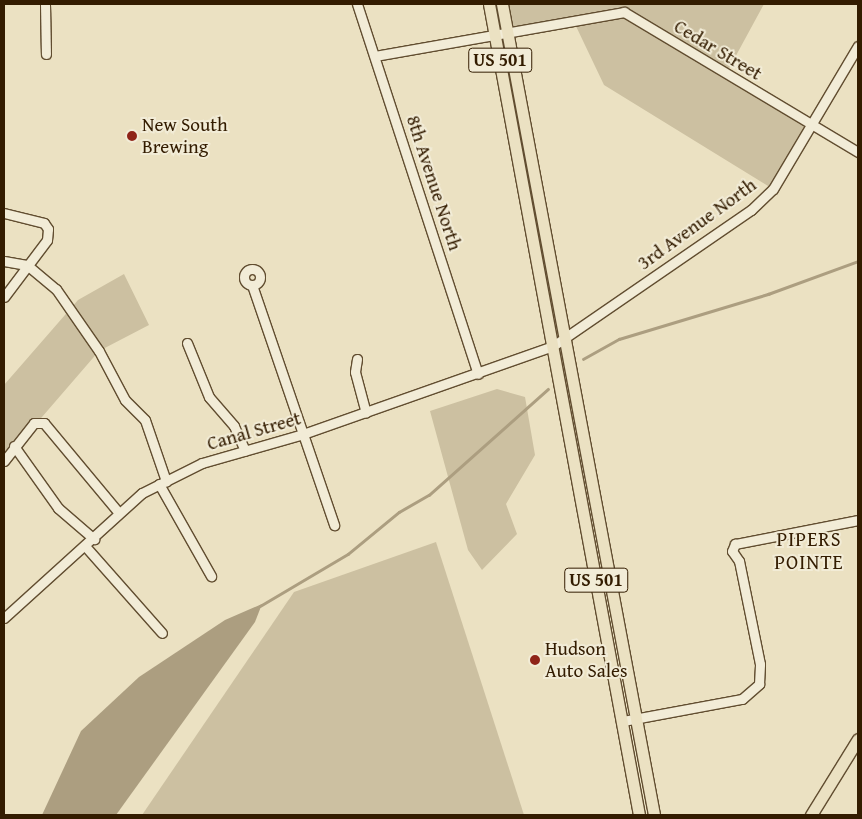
<!DOCTYPE html>
<html>
<head>
<meta charset="utf-8">
<style>
  body { margin:0 }
  #map { position:relative; width:862px; height:819px; overflow:hidden; background:#ebe1c2; font-family:"Gentium Book Plus",serif }
  div>[style] { position:absolute }
  .green>* { inset:0; background:#ccc0a1 }
  .water>* { inset:0; background:#ac9e80 }
  .stream>* { height:2.5px; margin:-1.25px; padding:0 1.25px; transform-origin:1.25px; border-radius:1.25px; background:#ac9e80 }
  .roads { filter:drop-shadow(1px 0 #614d30) drop-shadow(-1px 0 #614d30) drop-shadow(0 1px #614d30) drop-shadow(0 -1px #614d30) }
  .minor>* { height:9px; margin:-4.5px; padding:0 4.5px; transform-origin:4.5px; border-radius:4.5px; background:#f2ecd7 }
  .minor>.ring { margin:-4.5px; padding:0; box-sizing:content-box; background:none; border:9px solid #f2ecd7; border-radius:50% }
  .major>* { height:11px; margin:-5.5px; padding:0 5.5px; transform-origin:5.5px; border-radius:5.5px; background:#ebe1c2 }
  .dots>* { width:14px; height:14px; translate:-50% -50%; box-sizing:border-box; border:2px solid #f2ecd7; border-radius:50% }
  span { translate:-50% -50%; white-space:nowrap; text-align:center; line-height:1.15; -webkit-text-stroke:4px #f2ecd7; paint-order:stroke }
  .shield-label span { padding:1px 4px; background:#f2ecd7; border:1px solid; border-radius:4px; -webkit-text-stroke-width:0 }
  .shield-label { font-size:18px; color:#331c00; font-weight:700 }
  .street-label { font-size:19px; color:#331c00 }
  .poi-label { font-size:19px; color:#331c00 }
  .left { translate:0 -50%; text-align:left }
  .neighbourhood-label { font-size:20px; color:#331c00; letter-spacing:1px }
  .frame { position:absolute; inset:0; border:5px solid #331c00; pointer-events:none }
</style>
</head>
<body>
<div id="map">
  <div class="green">
    <i style="clip-path:polygon(502px 4px,764px 4px,726px 74px,809px 122px,773px 189px,604px 85px,574px 22px,508px 33px)"></i>
    <i style="clip-path:polygon(124px 274px,149px 325px,99px 351px,4px 461px,4px 385px,78px 300px)"></i>
    <i style="clip-path:polygon(497px 389px,525px 397px,535px 455px,506px 504px,517px 534px,482px 570px,468px 550px,430px 411px)"></i>
    <i style="clip-path:polygon(436px 542px,524px 815px,142px 815px,294px 592px)"></i>
  </div>
  <div class="water">
    <i style="clip-path:polygon(262px 604px,255px 622px,116px 815px,42px 815px,81px 731px,139px 677px,225px 620px)"></i>
  </div>
  <div class="stream">
    <i style="left:583px;top:359px;width:41px;rotate:-29.1deg"></i>
    <i style="left:619px;top:339px;width:156px;rotate:-16.8deg"></i>
    <i style="left:768px;top:294px;width:96px;rotate:-20.1deg"></i>
    <i style="left:260px;top:606px;width:102px;rotate:-30.6deg"></i>
    <i style="left:348px;top:554px;width:66px;rotate:-39.5deg"></i>
    <i style="left:399px;top:512px;width:34px;rotate:-30deg"></i>
    <i style="left:429px;top:495px;width:159px;rotate:-41.7deg"></i>
  </div>
  <div class="roads">
    <div class="minor">
      <i style="left:45px;top:4px;width:50px;rotate:88.9deg"></i>
      <i style="left:357px;top:4px;width:389px;rotate:71.9deg"></i>
      <i style="left:375px;top:56px;width:253px;rotate:-10deg"></i>
      <i style="left:624px;top:12px;width:273px;rotate:30.9deg"></i>
      <i style="left:4px;top:213px;width:41px;rotate:14deg"></i>
      <i style="left:44px;top:223px;width:7px;rotate:56deg"></i>
      <i style="left:48px;top:229px;width:11px;rotate:95deg"></i>
      <i style="left:47px;top:240px;width:71px;rotate:127deg"></i>
      <i style="left:4px;top:261px;width:23px;rotate:10deg"></i>
      <i style="left:27px;top:265px;width:38px;rotate:40deg"></i>
      <i style="left:56px;top:289px;width:75px;rotate:55.3deg"></i>
      <i style="left:99px;top:351px;width:55px;rotate:62deg"></i>
      <i style="left:125px;top:400px;width:28px;rotate:45deg"></i>
      <i style="left:145px;top:420px;width:65px;rotate:71deg"></i>
      <i class="ring" style="left:244px;top:269px;width:7px;height:7px"></i>
      <i style="left:252px;top:285px;width:254px;rotate:71.1deg"></i>
      <i style="left:187px;top:343px;width:58px;rotate:67.8deg"></i>
      <i style="left:209px;top:397px;width:38px;rotate:49deg"></i>
      <i style="left:234px;top:426px;width:27px;rotate:66deg"></i>
      <i style="left:357px;top:359px;width:13px;rotate:99deg"></i>
      <i style="left:355px;top:372px;width:42px;rotate:75deg"></i>
      <i style="left:14px;top:446px;width:76px;rotate:54.6deg"></i>
      <i style="left:58px;top:508px;width:48px;rotate:40.7deg"></i>
      <i style="left:4px;top:461px;width:48px;rotate:-51.7deg"></i>
      <i style="left:34px;top:423px;width:10px"></i>
      <i style="left:44px;top:423px;width:117px;rotate:50.2deg"></i>
      <i style="left:159px;top:484px;width:106px;rotate:60.5deg"></i>
      <i style="left:85px;top:546px;width:116px;rotate:48.5deg"></i>
      <i style="left:4px;top:618px;width:186px;rotate:-42.2deg"></i>
      <i style="left:142px;top:493px;width:67px;rotate:-26.6deg"></i>
      <i style="left:202px;top:463px;width:105px;rotate:-16deg"></i>
      <i style="left:303px;top:434px;width:265px;rotate:-19.4deg"></i>
      <i style="left:553px;top:346px;width:240px;rotate:-34.5deg"></i>
      <i style="left:751px;top:210px;width:30px;rotate:-44deg"></i>
      <i style="left:773px;top:189px;width:166px;rotate:-59.3deg"></i>
      <i style="left:623px;top:721px;width:121px;rotate:-10.5deg"></i>
      <i style="left:742px;top:699px;width:23px;rotate:-41deg"></i>
      <i style="left:759px;top:684px;width:20px;rotate:-87deg"></i>
      <i style="left:760px;top:664px;width:105px;rotate:-101.5deg"></i>
      <i style="left:739px;top:561px;width:12px;rotate:-125deg"></i>
      <i style="left:732px;top:551px;width:8px;rotate:-67deg"></i>
      <i style="left:735px;top:544px;width:125px;rotate:-11deg"></i>
    </div>
    <div class="major">
      <i style="left:489px;top:4px;width:825px;rotate:79.52deg"></i>
      <i style="left:502px;top:4px;width:825px;rotate:79.38deg"></i>
      <i style="left:811px;top:815px;width:89px;rotate:-58.3deg"></i>
    </div>
  </div>
  <div class="dots">
    <i style="left:132px;top:136px;background:#8f2418"></i>
    <i style="left:535px;top:660px;background:#8f2418"></i>
  </div>
  <div class="shield-label">
    <span style="left:500px;top:60px">US 501</span>
    <span style="left:596px;top:580px">US 501</span>
  </div>
  <div class="street-label">
    <span style="left:718px;top:50px;rotate:31deg">Cedar Street</span>
    <span style="left:434px;top:183px;rotate:72deg">8th Avenue North</span>
    <span style="left:697px;top:224px;rotate:-36deg">3rd Avenue North</span>
    <span style="left:254px;top:431px;rotate:-16deg">Canal Street</span>
  </div>
  <div class="poi-label">
    <span class="left" style="left:142px;top:136px">New South<br>Brewing</span>
    <span class="left" style="left:545px;top:660px">Hudson<br>Auto Sales</span>
  </div>
  <div class="neighbourhood-label">
    <span style="left:809px;top:550px">PIPERS<br>POINTE</span>
  </div>
  <div class="frame"></div>
</div>
</body>
</html>
